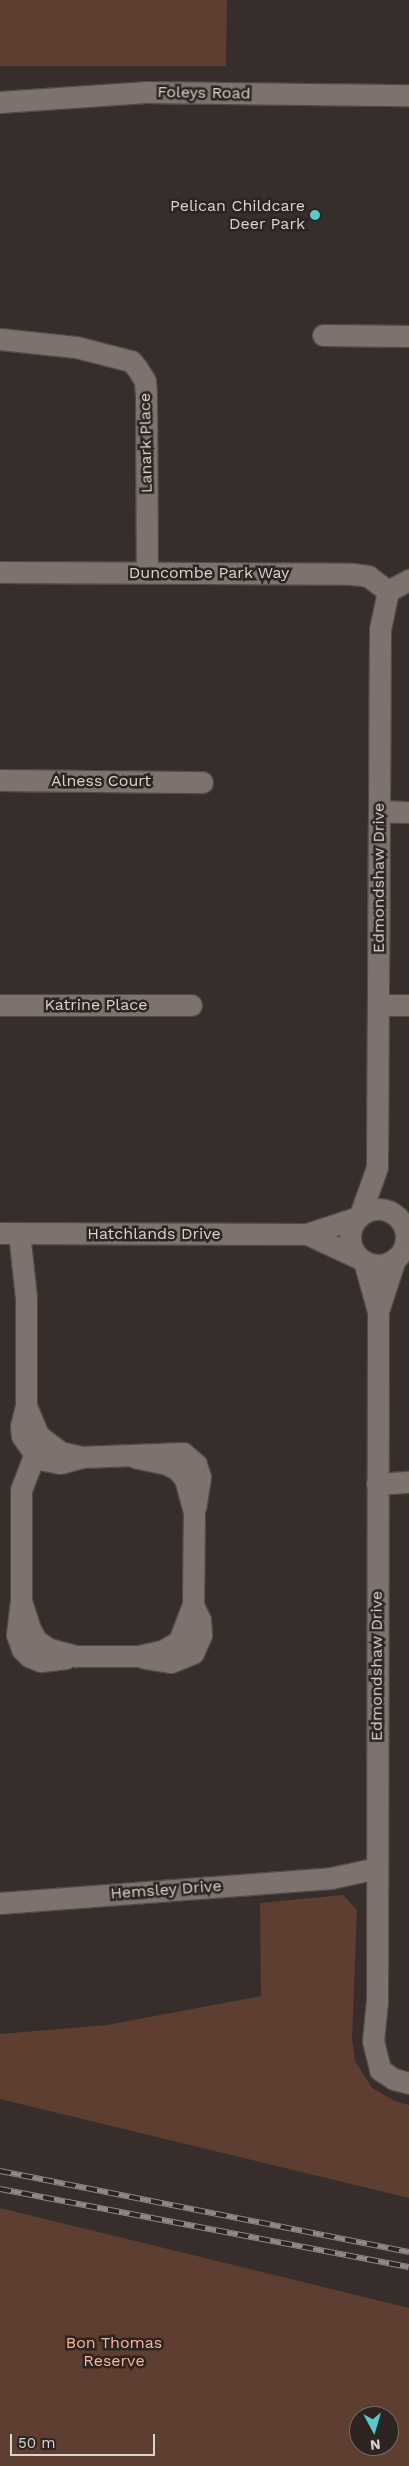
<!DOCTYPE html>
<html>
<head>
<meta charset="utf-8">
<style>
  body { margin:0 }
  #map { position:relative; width:409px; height:2466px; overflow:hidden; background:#372e2b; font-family:"Work Sans",sans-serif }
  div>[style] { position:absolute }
  .green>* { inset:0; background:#5d3e30 }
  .roads { filter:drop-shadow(1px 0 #534b48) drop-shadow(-1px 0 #534b48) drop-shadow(0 1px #534b48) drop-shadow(0 -1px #534b48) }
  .minor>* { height:21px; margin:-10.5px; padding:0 10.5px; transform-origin:10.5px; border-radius:10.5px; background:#7d726e }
  .minor>.ring { margin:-10.5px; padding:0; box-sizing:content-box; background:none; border:21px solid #7d726e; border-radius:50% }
  .rail>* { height:5.5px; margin-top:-2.75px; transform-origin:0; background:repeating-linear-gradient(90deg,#2d2421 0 11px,#908885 0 22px); box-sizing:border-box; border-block:1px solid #908885 }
  .dots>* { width:14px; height:14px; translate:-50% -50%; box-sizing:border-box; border:2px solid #2d2421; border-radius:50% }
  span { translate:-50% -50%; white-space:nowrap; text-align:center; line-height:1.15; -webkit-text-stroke:5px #2d2421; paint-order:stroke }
  .street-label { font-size:16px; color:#dad4d1 }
  .poi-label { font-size:16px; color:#dad4d1 }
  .right { translate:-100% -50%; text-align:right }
  .park-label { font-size:16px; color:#fab69a }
  .north { position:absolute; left:349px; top:2406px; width:50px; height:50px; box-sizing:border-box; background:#2d2421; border:1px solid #726a67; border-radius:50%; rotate:174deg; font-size:14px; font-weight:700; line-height:20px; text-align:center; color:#dad4d1 }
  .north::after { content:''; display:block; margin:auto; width:18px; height:22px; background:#53cdcb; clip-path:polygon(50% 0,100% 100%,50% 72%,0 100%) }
  .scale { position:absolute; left:10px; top:2434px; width:145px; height:22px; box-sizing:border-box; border:2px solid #dad4d1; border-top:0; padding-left:6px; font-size:15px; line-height:18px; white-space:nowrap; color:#dad4d1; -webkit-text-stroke:4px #2d2421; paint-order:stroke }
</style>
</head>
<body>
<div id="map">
  <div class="green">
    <i style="clip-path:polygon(0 0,227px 0,226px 66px,0 66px)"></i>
    <i style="clip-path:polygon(343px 1895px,357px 1910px,352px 2039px,355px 2061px,372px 2088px,395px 2101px,409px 2105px,409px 2198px,0 2099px,0 2034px,107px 2025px,261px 1996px,260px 1903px)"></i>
    <i style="clip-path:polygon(evenodd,0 2208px,409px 2308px,409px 2466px,0 2466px,0 2208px,359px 2416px,389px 2416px,389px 2446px,359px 2446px,359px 2416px)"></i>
  </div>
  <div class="roads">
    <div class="minor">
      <i style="left:0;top:102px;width:145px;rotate:-3.9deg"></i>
      <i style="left:145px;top:92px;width:264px;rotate:0.7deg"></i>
      <i style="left:323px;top:335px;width:86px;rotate:0.7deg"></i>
      <i style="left:0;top:339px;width:76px;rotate:6deg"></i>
      <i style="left:76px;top:347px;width:57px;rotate:14.3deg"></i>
      <i style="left:131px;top:361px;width:9px;rotate:49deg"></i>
      <i style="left:137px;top:368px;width:15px;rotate:58deg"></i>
      <i style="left:145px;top:381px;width:15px;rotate:86deg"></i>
      <i style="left:146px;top:396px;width:177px;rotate:89.7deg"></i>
      <i style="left:0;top:572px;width:352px;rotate:0.3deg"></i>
      <i style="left:352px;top:574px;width:16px;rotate:7deg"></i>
      <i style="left:368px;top:576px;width:25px;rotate:37deg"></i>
      <i style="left:388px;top:591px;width:24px;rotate:-28deg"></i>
      <i style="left:0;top:780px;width:202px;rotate:0.6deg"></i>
      <i style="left:379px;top:811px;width:30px;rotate:2deg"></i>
      <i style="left:0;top:1005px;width:191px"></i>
      <i style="left:380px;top:1005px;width:29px"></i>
      <i class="ring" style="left:350px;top:1209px;width:35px;height:35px"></i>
      <i style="left:360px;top:1215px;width:51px;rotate:-70.5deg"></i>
      <i style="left:377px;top:1167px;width:538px;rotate:-89.68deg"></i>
      <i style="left:380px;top:629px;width:39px;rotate:-78deg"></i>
      <i style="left:0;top:1233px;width:307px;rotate:0.2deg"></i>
      <i style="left:307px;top:1234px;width:52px;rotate:-18.1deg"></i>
      <i style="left:19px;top:1233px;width:64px;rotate:83.8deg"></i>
      <i style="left:26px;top:1297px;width:109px;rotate:90deg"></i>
      <i style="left:26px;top:1406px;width:21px;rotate:104deg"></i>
      <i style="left:21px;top:1426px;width:10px;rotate:84deg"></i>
      <i style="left:22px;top:1436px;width:28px;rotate:55deg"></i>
      <i style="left:38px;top:1459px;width:22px;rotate:10deg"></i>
      <i style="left:60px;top:1463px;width:23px;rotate:-15deg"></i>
      <i style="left:307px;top:1234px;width:57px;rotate:24.8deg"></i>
      <i style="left:395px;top:1259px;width:55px;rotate:108.1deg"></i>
      <i style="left:378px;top:1311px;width:690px;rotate:90.08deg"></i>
      <i style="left:377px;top:2001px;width:40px;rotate:95.7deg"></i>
      <i style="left:373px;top:2041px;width:30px;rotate:76deg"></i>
      <i style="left:380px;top:2070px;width:17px;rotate:33deg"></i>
      <i style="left:394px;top:2079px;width:16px;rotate:15deg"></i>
      <i style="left:364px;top:1261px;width:52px;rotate:74.4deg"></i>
      <i style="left:26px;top:1406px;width:33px;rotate:67deg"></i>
      <i style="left:39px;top:1436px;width:26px;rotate:37deg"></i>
      <i style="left:60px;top:1452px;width:23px;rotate:13deg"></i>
      <i style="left:82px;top:1457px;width:101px;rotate:-2.3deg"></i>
      <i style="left:183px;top:1453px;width:17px;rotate:40deg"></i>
      <i style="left:196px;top:1464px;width:14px;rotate:73deg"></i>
      <i style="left:200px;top:1477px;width:30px;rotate:99deg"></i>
      <i style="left:47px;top:1445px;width:17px;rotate:140deg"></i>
      <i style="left:34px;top:1456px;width:36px;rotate:111deg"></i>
      <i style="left:21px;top:1490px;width:111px;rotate:90deg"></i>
      <i style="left:21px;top:1601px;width:34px;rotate:97deg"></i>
      <i style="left:17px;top:1635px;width:15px;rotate:70deg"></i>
      <i style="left:22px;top:1649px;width:11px;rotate:45deg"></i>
      <i style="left:30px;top:1657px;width:12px;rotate:20deg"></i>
      <i style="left:41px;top:1661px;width:25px;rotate:-7deg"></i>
      <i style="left:377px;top:1484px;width:32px;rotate:-4deg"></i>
      <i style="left:21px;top:1601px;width:32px;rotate:72deg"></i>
      <i style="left:31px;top:1631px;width:12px;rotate:59deg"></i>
      <i style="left:37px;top:1641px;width:14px;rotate:34deg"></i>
      <i style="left:49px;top:1649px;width:28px;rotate:15deg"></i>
      <i style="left:76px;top:1656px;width:62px"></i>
      <i style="left:138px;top:1656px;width:25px;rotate:-12deg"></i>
      <i style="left:162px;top:1651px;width:20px;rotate:-30deg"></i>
      <i style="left:179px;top:1641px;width:39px;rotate:-69deg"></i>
      <i style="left:193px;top:1605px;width:93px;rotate:-89.4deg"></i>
      <i style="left:194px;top:1512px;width:34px;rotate:-105deg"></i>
      <i style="left:185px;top:1479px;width:11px;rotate:-128deg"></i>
      <i style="left:178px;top:1470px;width:13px;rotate:-151deg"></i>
      <i style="left:167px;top:1464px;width:33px;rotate:-168deg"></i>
      <i style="left:145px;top:1658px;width:26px;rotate:9deg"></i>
      <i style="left:171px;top:1662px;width:24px;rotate:-22deg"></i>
      <i style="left:193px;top:1653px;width:20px;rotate:-66deg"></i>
      <i style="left:201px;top:1635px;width:15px;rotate:-94deg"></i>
      <i style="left:200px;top:1620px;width:14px;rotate:-115deg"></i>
      <i style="left:0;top:1903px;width:332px;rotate:-4.3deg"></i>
      <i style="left:331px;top:1878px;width:47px;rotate:-12.3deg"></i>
    </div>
  </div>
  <div class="rail">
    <i style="left:0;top:2171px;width:417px;rotate:11.2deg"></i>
    <i style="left:0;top:2189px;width:416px;rotate:10.8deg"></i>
  </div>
  <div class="dots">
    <i style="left:315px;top:215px;background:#53cdcb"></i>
  </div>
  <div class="street-label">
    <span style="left:204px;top:93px;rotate:1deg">Foleys Road</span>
    <span style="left:146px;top:443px;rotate:-91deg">Lanark Place</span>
    <span style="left:209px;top:573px">Duncombe Park Way</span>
    <span style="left:101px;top:781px">Alness Court</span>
    <span style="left:379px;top:878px;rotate:-90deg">Edmondshaw Drive</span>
    <span style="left:96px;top:1005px">Katrine Place</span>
    <span style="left:154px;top:1234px">Hatchlands Drive</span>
    <span style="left:377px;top:1666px;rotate:-90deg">Edmondshaw Drive</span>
    <span style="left:166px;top:1890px;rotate:-4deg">Hemsley Drive</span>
  </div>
  <div class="poi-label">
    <span class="right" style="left:305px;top:215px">Pelican Childcare<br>Deer Park</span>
  </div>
  <div class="park-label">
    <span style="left:114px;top:2352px">Bon Thomas<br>Reserve</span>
  </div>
  <div class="north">N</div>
  <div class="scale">50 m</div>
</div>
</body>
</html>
